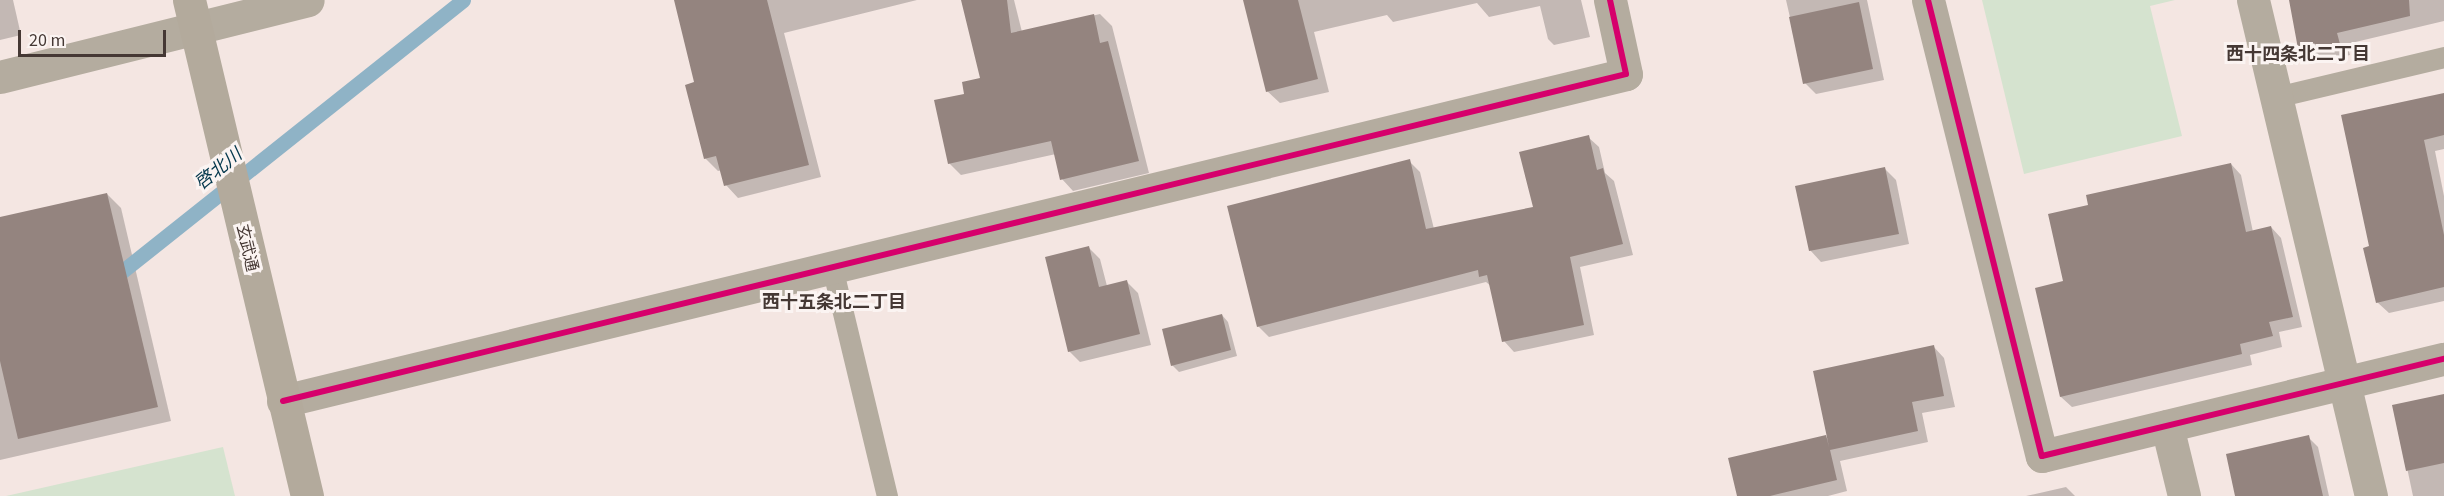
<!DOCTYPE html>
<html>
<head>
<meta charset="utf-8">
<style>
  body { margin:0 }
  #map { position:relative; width:2444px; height:496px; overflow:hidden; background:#f4e6e2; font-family:"Source Sans 3","Noto Sans JP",sans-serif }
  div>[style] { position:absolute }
  .green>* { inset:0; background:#d5e3cf }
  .shadow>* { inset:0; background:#0003 }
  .stream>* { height:15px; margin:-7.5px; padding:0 7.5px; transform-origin:7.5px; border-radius:7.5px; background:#8fb3c6 }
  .building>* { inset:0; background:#94847f }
  .lane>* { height:21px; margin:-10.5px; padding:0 10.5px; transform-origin:10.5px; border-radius:10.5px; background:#b4ac9f }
  .street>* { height:33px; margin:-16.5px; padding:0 16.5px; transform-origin:16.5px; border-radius:16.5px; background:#b4ac9f }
  .secondary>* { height:33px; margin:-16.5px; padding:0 16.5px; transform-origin:16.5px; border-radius:16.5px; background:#b3aa9c }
  .cycleway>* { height:6px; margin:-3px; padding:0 3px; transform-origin:3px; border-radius:3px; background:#d6006c }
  span { translate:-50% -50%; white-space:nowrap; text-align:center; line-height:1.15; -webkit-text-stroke:6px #fbf4f2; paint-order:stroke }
  .street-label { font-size:16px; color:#453834 }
  .neighbourhood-label { font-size:18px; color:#453834; font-weight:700 }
  .water-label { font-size:18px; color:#02364b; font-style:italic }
  .scale { position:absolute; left:18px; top:30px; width:148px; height:27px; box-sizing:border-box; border:3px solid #453834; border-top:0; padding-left:8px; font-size:18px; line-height:21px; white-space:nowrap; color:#453834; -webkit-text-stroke:4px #fbf4f2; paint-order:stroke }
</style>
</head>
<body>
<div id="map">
  <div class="green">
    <i style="clip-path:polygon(1982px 0,2175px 0,2150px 6px,2182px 136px,2024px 174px)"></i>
    <i style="clip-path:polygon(223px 447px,235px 496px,6px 496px)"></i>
  </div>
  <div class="shadow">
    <i style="clip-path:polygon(0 0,13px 0,21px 35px,0 40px)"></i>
    <i style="clip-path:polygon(676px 0,917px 0,784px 33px,821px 177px,738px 198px,726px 185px,722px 170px,718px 171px,705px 158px,696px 83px)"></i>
    <i style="clip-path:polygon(963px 0,1014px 0,1022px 32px,1100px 14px,1112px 26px,1149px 173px,1073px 191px,1062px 179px,1056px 154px,961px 175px,949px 163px,966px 95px,982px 79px)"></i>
    <i style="clip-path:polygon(1245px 0,1581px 0,1590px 37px,1554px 45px,1548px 39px,1540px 6px,1489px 17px,1477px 3px,1393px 22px,1387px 15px,1314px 32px,1329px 92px,1280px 103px,1267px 91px)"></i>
    <i style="clip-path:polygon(1786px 0,1867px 0,1884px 80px,1816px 94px,1805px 83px)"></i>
    <i style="clip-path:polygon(2290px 0,2444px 0,2444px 21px,2347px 44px,2350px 55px,2311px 64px,2301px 54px)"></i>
    <i style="clip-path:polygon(2444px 95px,2444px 149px,2435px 151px,2444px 196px,2444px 301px,2389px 313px,2377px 302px,2371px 247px)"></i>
    <i style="clip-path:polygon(1588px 137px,1599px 147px,1605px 173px,1614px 181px,1633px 255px,1580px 267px,1594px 335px,1514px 352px,1504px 341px,1492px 287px,1486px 282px,1269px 337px,1258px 326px,1409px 161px,1420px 172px,1434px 229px,1535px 208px)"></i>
    <i style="clip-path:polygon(2231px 164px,2241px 175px,2253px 232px,2271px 227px,2281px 238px,2302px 327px,2279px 332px,2282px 347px,2250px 355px,2252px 365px,2072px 407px,2061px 397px,2065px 283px,2089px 206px)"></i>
    <i style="clip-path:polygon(1885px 169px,1896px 180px,1909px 244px,1821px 262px,1810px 250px)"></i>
    <i style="clip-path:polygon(107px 194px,121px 208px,171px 421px,0 460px,0 219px)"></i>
    <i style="clip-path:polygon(1089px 248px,1100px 259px,1107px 286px,1127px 282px,1138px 293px,1151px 345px,1080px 362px,1069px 351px)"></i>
    <i style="clip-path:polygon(1222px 315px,1228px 322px,1237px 356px,1179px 372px,1172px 365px)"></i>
    <i style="clip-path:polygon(1933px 346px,1944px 358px,1955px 407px,1922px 413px,1928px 442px,1840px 461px,1847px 491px,1828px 496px,1738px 496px,1826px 437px,1829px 440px)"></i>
    <i style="clip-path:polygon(2444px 395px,2444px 496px,2413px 496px,2394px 406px)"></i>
    <i style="clip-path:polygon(2308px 437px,2318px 447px,2329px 496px,2237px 496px)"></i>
    <i style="clip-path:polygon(2066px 487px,2075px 496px,2026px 496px)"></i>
  </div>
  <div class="stream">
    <i style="left:110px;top:281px;width:451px;rotate:-38.5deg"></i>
  </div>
  <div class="building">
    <i style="clip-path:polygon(674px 0,767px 0,809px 165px,724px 186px,716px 156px,704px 159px,685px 85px,694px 82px)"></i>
    <i style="clip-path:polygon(961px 0,1007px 0,1011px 33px,1094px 14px,1100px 43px,1108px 41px,1139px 161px,1060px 180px,1051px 141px,948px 164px,934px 100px,964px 94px,962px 82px,980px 78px)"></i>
    <i style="clip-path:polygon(1243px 0,1298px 0,1318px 79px,1266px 92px)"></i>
    <i style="clip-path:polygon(2289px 0,2409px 0,2410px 16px,2337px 33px,2340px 44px,2299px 54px)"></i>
    <i style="clip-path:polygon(1859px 2px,1873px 69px,1803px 84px,1789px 17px)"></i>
    <i style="clip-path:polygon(2444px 93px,2444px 135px,2424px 140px,2444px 235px,2444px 287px,2376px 303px,2363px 248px,2369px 246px,2341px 115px)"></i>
    <i style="clip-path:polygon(1589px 135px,1597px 170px,1603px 168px,1623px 244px,1570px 257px,1584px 325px,1502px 342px,1487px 275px,1479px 277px,1478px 270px,1257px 327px,1227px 206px,1410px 159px,1426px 229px,1533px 207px,1519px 152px)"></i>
    <i style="clip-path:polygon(2231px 163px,2246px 232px,2271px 226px,2293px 317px,2269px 322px,2273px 336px,2240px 344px,2242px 354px,2060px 397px,2035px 288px,2063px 281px,2048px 214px,2088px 205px,2086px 195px)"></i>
    <i style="clip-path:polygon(1885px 167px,1899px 234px,1809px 251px,1795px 186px)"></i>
    <i style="clip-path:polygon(107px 193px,158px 407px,18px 439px,0 361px,0 217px)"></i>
    <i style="clip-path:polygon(1089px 246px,1099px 287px,1127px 280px,1140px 334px,1068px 352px,1045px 257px)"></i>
    <i style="clip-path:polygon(1222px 314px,1231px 350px,1171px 366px,1162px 329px)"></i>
    <i style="clip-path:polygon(1934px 345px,1944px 396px,1912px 402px,1918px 431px,1830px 450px,1837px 480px,1770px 496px,1737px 496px,1728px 458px,1826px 435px,1829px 447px,1813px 371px)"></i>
    <i style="clip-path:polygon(2444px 394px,2444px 463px,2406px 471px,2392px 405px)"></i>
    <i style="clip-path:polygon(2309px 435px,2323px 496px,2235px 496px,2226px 454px)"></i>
  </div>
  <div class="lane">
    <i style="left:2276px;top:97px;width:173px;rotate:-13.4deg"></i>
    <i style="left:832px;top:267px;width:236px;rotate:76.5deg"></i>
  </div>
  <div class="street">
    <i style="left:1928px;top:0;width:470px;rotate:76deg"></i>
    <i style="left:2042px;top:456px;width:414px;rotate:-13.6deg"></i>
    <i style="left:2253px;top:0;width:510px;rotate:76.62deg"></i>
    <i style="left:0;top:77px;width:317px;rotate:-14deg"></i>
    <i style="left:283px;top:401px;width:1382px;rotate:-13.68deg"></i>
    <i style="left:1626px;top:74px;width:76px;rotate:-102.2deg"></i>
    <i style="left:2167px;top:426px;width:72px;rotate:76.3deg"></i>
  </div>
  <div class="secondary">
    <i style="left:189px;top:0;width:510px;rotate:76.62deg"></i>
  </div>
  <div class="cycleway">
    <i style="left:1928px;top:0;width:470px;rotate:76deg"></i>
    <i style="left:2042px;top:456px;width:414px;rotate:-13.6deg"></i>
    <i style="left:283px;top:401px;width:1382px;rotate:-13.68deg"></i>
    <i style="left:1626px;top:74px;width:76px;rotate:-102.2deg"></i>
  </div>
  <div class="street-label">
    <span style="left:247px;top:248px;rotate:77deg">玄武通</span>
  </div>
  <div class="neighbourhood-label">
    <span style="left:2298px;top:55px">西十四条北二丁目</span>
    <span style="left:834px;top:303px">西十五条北二丁目</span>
  </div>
  <div class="water-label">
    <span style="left:219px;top:170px;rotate:-39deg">啓北川</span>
  </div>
  <div class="scale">20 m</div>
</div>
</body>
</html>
